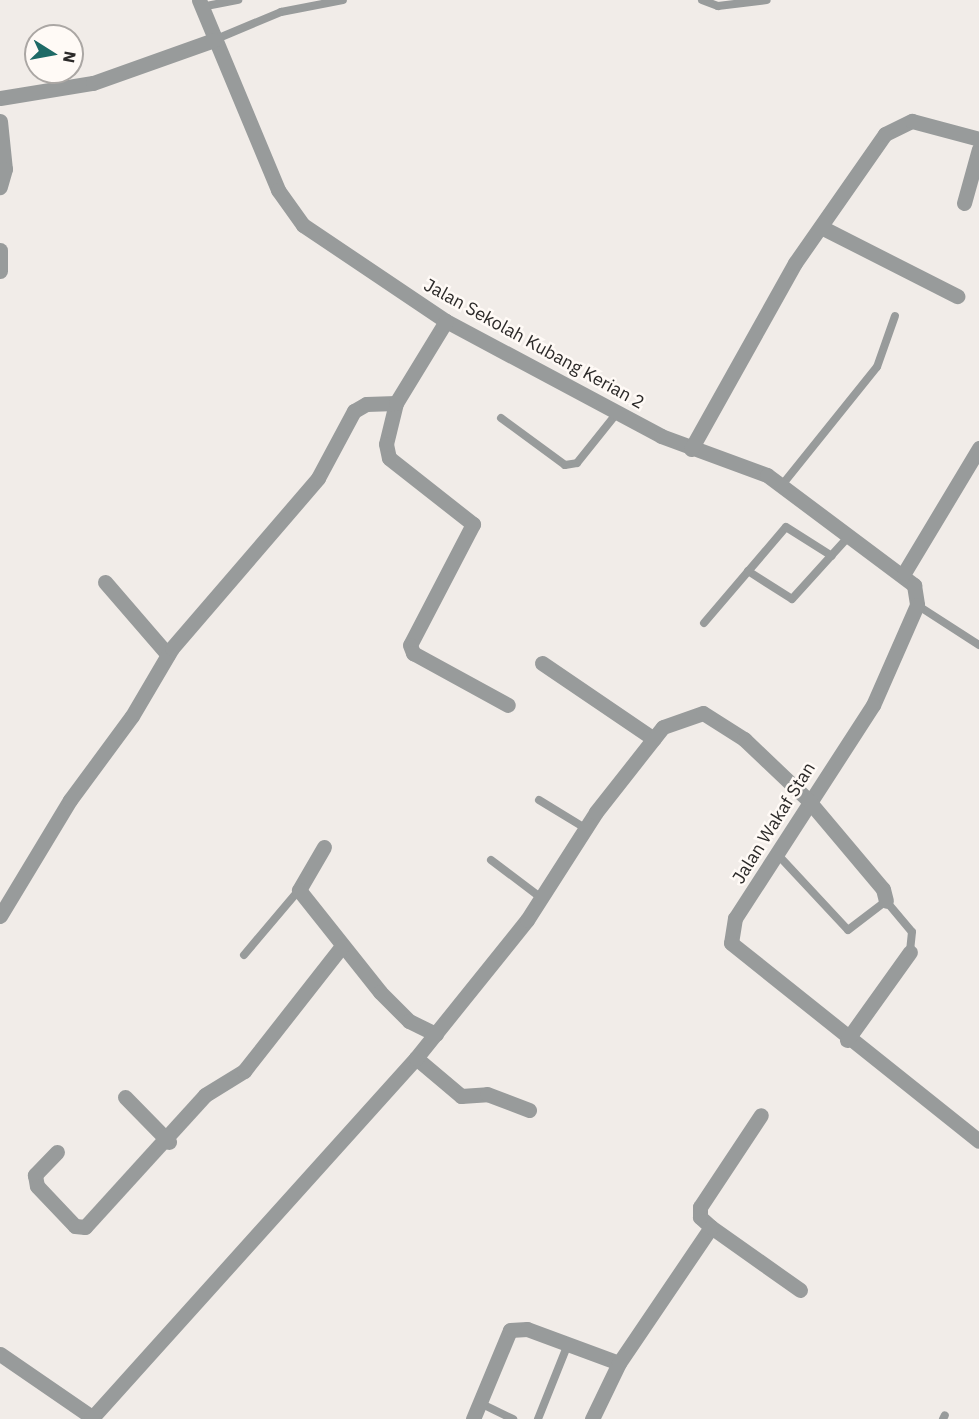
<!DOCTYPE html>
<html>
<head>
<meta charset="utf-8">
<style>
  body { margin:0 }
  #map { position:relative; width:979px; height:1419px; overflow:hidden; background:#f1ece8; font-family:"IBM Plex Sans",sans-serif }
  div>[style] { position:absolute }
  .service>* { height:8px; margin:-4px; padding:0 4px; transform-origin:4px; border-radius:4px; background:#989b9b }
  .minor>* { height:15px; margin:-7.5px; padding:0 7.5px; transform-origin:7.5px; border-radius:7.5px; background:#989b9b }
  span { translate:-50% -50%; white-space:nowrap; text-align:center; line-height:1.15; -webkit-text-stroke:5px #fffaf6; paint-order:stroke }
  .street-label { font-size:18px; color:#2c2a29 }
  .north { position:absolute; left:24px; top:24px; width:60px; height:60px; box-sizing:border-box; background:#fffaf6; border:2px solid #aba7a4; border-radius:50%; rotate:101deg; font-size:16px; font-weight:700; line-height:24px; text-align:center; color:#2c2a29 }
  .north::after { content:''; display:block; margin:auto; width:21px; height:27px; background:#1e6a66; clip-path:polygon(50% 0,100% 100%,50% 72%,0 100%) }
</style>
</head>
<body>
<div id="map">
  <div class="service">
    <i style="left:702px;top:0;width:17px;rotate:21deg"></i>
    <i style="left:718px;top:6px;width:49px;rotate:-7deg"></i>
    <i style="left:201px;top:7px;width:38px;rotate:-11deg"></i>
    <i style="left:214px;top:40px;width:73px;rotate:-22.7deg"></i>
    <i style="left:281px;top:12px;width:63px;rotate:-11deg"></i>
    <i style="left:501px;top:418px;width:79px;rotate:36.3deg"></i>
    <i style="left:565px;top:465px;width:12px;rotate:-9deg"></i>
    <i style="left:577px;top:463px;width:64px;rotate:-51.3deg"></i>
    <i style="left:782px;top:485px;width:151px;rotate:-51.2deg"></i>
    <i style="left:877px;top:367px;width:54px;rotate:-70.6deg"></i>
    <i style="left:748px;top:571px;width:52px;rotate:32.5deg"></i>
    <i style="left:792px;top:599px;width:86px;rotate:-47.8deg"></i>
    <i style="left:917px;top:605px;width:74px;rotate:32.8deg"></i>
    <i style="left:704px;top:623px;width:126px;rotate:-49.5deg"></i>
    <i style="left:786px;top:527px;width:54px;rotate:32.2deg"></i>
    <i style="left:539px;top:800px;width:54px;rotate:31.3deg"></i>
    <i style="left:779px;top:856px;width:101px;rotate:47deg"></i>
    <i style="left:848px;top:930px;width:48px;rotate:-37.3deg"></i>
    <i style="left:886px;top:901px;width:40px;rotate:50deg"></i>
    <i style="left:912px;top:932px;width:20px;rotate:96deg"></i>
    <i style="left:491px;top:860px;width:61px;rotate:37.1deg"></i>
    <i style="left:244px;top:955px;width:85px;rotate:-49.8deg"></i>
    <i style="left:480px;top:1403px;width:37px;rotate:26deg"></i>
    <i style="left:538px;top:1419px;width:81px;rotate:-68.2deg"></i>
    <i style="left:943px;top:1419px;width:4px;rotate:-63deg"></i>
  </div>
  <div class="minor">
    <i style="left:199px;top:0;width:206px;rotate:67.4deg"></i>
    <i style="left:278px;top:190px;width:43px;rotate:54.5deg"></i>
    <i style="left:303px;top:225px;width:172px;rotate:33.9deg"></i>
    <i style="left:446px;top:321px;width:244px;rotate:28.1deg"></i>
    <i style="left:661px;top:436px;width:113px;rotate:20.2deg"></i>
    <i style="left:767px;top:475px;width:184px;rotate:36.8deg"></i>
    <i style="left:914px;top:585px;width:20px;rotate:81deg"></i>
    <i style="left:917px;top:605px;width:109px;rotate:113.7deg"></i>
    <i style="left:873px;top:705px;width:254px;rotate:122.9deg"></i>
    <i style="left:735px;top:918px;width:25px;rotate:99deg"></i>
    <i style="left:731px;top:943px;width:317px;rotate:38.6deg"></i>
    <i style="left:0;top:98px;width:94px;rotate:-9.2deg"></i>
    <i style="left:93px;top:83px;width:128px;rotate:-19.6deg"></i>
    <i style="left:0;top:121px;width:48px;rotate:84.1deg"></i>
    <i style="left:5px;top:169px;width:19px;rotate:106deg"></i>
    <i style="left:964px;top:203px;width:56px;rotate:-74.5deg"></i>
    <i style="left:821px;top:227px;width:153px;rotate:26.9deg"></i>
    <i style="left:0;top:250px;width:21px;rotate:90deg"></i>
    <i style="left:396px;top:403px;width:42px;rotate:103.7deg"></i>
    <i style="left:386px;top:444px;width:14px;rotate:78deg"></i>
    <i style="left:389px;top:458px;width:107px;rotate:38.2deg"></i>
    <i style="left:473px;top:524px;width:136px;rotate:117.5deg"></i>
    <i style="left:410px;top:645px;width:9px;rotate:69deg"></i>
    <i style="left:413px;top:653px;width:108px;rotate:28.7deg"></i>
    <i style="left:691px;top:449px;width:213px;rotate:-60.8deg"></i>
    <i style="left:795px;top:263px;width:157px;rotate:-55.1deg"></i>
    <i style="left:885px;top:134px;width:30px;rotate:-26deg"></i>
    <i style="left:912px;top:121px;width:69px;rotate:15deg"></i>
    <i style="left:904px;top:573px;width:146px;rotate:-59deg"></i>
    <i style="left:105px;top:582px;width:96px;rotate:49.2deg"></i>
    <i style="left:542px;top:663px;width:135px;rotate:34.2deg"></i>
    <i style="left:324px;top:847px;width:50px;rotate:120.2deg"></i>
    <i style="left:299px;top:890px;width:130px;rotate:51.5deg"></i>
    <i style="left:380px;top:992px;width:41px;rotate:45deg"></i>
    <i style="left:409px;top:1021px;width:30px;rotate:26deg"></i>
    <i style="left:0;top:916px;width:135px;rotate:-58.9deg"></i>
    <i style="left:70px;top:800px;width:104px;rotate:-53.6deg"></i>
    <i style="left:132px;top:716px;width:79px;rotate:-59.5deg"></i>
    <i style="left:172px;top:648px;width:224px;rotate:-49.3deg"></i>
    <i style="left:318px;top:478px;width:76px;rotate:-61.8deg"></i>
    <i style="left:354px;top:411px;width:14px;rotate:-30deg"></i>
    <i style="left:366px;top:404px;width:30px;rotate:-2deg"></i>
    <i style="left:396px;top:403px;width:96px;rotate:-58.6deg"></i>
    <i style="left:847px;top:1040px;width:108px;rotate:-54.4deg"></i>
    <i style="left:416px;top:1058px;width:59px;rotate:40.2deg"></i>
    <i style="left:461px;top:1096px;width:26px;rotate:-4deg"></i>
    <i style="left:487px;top:1094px;width:45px;rotate:20.9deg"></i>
    <i style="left:125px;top:1097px;width:63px;rotate:45.6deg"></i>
    <i style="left:57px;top:1152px;width:32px;rotate:134deg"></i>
    <i style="left:35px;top:1175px;width:11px;rotate:80deg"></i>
    <i style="left:37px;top:1186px;width:55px;rotate:46.5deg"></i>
    <i style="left:75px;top:1226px;width:10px;rotate:6deg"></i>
    <i style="left:85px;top:1227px;width:178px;rotate:-47.7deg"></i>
    <i style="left:205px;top:1095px;width:46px;rotate:-31.6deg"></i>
    <i style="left:244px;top:1071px;width:159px;rotate:-51.9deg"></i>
    <i style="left:711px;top:1227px;width:109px;rotate:35.3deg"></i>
    <i style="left:0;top:1354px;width:113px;rotate:34.5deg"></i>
    <i style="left:91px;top:1419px;width:486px;rotate:-48deg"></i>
    <i style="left:416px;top:1058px;width:177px;rotate:-51.2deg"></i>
    <i style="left:527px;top:920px;width:128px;rotate:-57.4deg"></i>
    <i style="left:596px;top:812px;width:108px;rotate:-51.8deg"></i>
    <i style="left:663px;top:727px;width:42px;rotate:-19.3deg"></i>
    <i style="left:703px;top:713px;width:49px;rotate:32.4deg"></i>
    <i style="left:744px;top:739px;width:88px;rotate:43.6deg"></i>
    <i style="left:808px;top:800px;width:116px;rotate:49.9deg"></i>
    <i style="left:883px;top:889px;width:12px;rotate:76deg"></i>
    <i style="left:473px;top:1419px;width:96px;rotate:-67.4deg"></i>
    <i style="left:510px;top:1330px;width:17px;rotate:-3deg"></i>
    <i style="left:527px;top:1329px;width:98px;rotate:20.3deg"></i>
    <i style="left:592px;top:1419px;width:62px;rotate:-64.3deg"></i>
    <i style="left:619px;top:1363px;width:164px;rotate:-55.9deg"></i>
    <i style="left:711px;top:1227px;width:15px;rotate:-138deg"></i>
    <i style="left:700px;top:1217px;width:10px;rotate:-90deg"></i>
    <i style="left:700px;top:1207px;width:110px;rotate:-56.5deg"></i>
  </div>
  <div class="street-label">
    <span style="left:534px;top:344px;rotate:29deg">Jalan Sekolah Kubang Kerian 2</span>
    <span style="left:774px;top:823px;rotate:-58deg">Jalan Wakaf Stan</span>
  </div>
  <div class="north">N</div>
</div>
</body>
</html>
